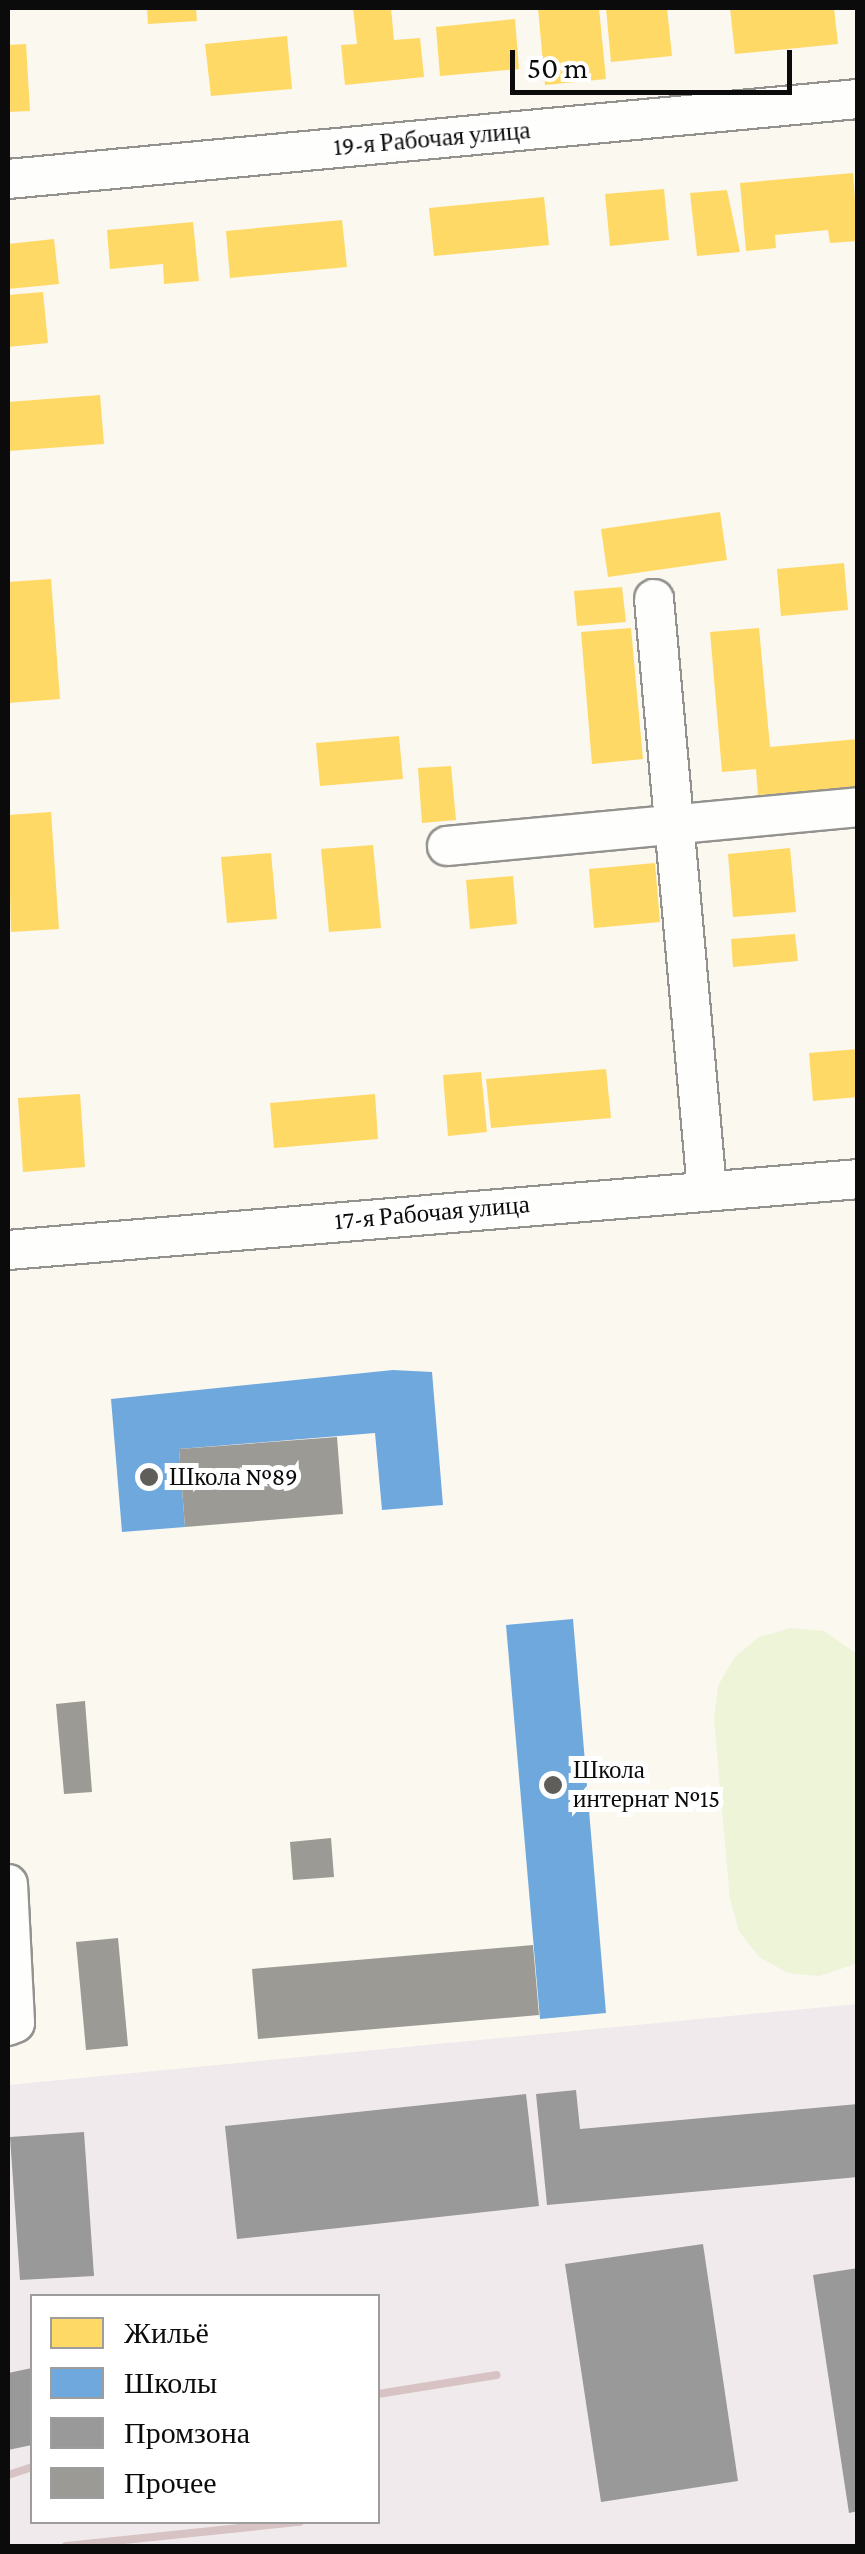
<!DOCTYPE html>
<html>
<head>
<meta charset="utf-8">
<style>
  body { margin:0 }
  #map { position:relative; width:865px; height:2554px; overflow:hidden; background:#faf8ef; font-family:"Crimson Pro",serif }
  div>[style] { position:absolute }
  .industrial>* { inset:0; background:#f1eaed }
  .pitch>* { inset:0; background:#edf4d8 }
  .homes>* { inset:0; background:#ffd966 }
  .schools>* { inset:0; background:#6fa8dc }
  .industry>* { inset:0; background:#999 }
  .building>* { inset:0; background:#9c9a95 }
  .roads { filter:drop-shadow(2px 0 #93928e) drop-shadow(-2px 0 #93928e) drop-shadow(0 2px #93928e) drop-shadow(0 -2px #93928e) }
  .minor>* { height:38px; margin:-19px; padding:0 19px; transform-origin:19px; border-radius:19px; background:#fefefd }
  .rail>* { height:8px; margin:-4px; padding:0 4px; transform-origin:4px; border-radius:4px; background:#d7c3c4 }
  .dots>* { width:28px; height:28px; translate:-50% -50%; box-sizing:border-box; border:5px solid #fff; border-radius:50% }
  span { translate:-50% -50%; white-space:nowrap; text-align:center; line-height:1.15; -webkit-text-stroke:10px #fff; paint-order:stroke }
  .street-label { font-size:25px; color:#0b0b0b }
  .poi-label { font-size:25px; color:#0b0b0b }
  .left { translate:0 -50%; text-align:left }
  .frame { position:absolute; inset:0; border:10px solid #0b0b0b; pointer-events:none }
  .legend { position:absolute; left:30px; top:2294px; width:350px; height:230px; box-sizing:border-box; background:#fff; border:2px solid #9d9d9d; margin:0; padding:12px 18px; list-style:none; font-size:30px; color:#0b0b0b }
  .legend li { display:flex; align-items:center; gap:20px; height:50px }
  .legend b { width:50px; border:2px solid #9d9d9d }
  .scale { position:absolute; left:510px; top:50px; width:282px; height:45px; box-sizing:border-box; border:5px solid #0b0b0b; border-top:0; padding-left:12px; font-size:30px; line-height:35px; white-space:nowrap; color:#0b0b0b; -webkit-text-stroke:8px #fff; paint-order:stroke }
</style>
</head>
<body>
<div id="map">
  <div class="industrial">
    <i style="clip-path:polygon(evenodd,857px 2004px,857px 2546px,8px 2546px,8px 2085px,857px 2004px,32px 2296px,378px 2296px,378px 2522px,32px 2522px,32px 2296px)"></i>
  </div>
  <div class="pitch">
    <i style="clip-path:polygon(791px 1628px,824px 1631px,857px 1654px,857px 1963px,820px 1976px,788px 1973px,759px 1957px,739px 1931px,730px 1899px,714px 1719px,718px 1686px,734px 1658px,759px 1637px)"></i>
  </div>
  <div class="homes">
    <i style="clip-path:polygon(147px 8px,196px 8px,197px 21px,148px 24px)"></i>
    <i style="clip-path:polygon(353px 8px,391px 8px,394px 40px,420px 38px,424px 77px,345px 85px,341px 45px,357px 44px)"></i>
    <i style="clip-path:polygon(538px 8px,599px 8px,606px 79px,545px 85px)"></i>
    <i style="clip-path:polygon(606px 8px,667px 8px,672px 56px,611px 62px)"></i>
    <i style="clip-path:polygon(730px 8px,834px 8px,838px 44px,735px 54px)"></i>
    <i style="clip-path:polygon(515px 19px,519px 69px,440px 76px,436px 27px)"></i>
    <i style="clip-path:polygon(287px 36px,292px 89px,211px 96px,205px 44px)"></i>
    <i style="clip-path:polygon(26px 44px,30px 111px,8px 112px,8px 45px)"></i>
    <i style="clip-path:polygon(853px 173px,858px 241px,830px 243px,828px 230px,775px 235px,776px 248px,746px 251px,740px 183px)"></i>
    <i style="clip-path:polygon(664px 189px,669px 240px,610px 246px,605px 194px)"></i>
    <i style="clip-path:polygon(727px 190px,740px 252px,697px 256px,690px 193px)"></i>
    <i style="clip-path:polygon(544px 197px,549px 245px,434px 256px,429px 208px)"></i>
    <i style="clip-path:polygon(342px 220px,347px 267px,230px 278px,226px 231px)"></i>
    <i style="clip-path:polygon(193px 222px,199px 281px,164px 284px,163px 264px,110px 269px,107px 230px)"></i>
    <i style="clip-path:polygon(54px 239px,59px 284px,8px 289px,8px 244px)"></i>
    <i style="clip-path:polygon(43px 292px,48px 343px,8px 347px,8px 295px)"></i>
    <i style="clip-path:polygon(100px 395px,104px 444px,8px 451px,8px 402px)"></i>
    <i style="clip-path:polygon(720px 512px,727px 560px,608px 577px,601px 529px)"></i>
    <i style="clip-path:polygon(844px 563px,848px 610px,781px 616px,777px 569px)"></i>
    <i style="clip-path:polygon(51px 579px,60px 699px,8px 703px,8px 582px)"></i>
    <i style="clip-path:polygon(622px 587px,626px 622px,577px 626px,574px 591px)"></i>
    <i style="clip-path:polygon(631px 628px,643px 759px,592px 764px,581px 632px)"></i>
    <i style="clip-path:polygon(759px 628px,770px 747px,858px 739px,858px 787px,758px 795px,756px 769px,722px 772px,710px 632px)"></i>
    <i style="clip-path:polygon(399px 736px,403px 779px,320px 786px,316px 743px)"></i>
    <i style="clip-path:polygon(451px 766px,456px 820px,422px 823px,418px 768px)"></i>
    <i style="clip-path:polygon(51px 812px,59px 929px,11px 932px,8px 815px)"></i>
    <i style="clip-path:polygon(373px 845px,381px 928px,329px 932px,321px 849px)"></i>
    <i style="clip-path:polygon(790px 848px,796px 912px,733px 917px,728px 854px)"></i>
    <i style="clip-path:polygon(271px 853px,277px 919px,227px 923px,221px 857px)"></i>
    <i style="clip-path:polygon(655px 863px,660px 922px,594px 928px,589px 869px)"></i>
    <i style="clip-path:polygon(513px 876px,517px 924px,470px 929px,466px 880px)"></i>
    <i style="clip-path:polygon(795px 934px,798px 961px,733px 967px,731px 939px)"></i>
    <i style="clip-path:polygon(858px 1049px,858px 1097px,813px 1101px,809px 1053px)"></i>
    <i style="clip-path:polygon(606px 1069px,611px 1118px,491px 1128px,486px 1079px)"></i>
    <i style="clip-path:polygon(481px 1072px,487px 1132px,448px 1136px,443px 1075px)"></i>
    <i style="clip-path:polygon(80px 1094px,85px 1167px,23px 1172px,18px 1098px)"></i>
    <i style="clip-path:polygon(375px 1094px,378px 1139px,274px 1148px,270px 1103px)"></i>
  </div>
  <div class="schools">
    <i style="clip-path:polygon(393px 1370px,432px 1372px,443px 1505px,382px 1510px,375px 1433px,179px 1449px,185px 1527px,122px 1532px,111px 1399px)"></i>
    <i style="clip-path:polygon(573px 1619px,606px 2013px,540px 2019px,506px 1625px)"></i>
  </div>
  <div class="industry">
    <i style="clip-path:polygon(576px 2090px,580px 2129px,858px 2104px,858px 2177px,547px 2205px,536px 2094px)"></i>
    <i style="clip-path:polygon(526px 2094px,539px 2206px,237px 2239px,225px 2126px)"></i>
    <i style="clip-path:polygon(84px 2132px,94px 2276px,20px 2280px,10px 2137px)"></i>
    <i style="clip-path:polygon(703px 2244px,738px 2481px,601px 2502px,565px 2264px)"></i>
    <i style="clip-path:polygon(858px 2268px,858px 2511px,849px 2513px,813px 2275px)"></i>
    <i style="clip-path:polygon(32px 2368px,32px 2445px,8px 2450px,8px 2373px)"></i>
  </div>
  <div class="building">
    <i style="clip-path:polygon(337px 1437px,343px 1514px,185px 1527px,179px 1449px)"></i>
    <i style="clip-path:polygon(85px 1701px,92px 1792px,64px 1794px,56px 1704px)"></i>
    <i style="clip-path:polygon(331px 1838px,334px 1877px,293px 1880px,290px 1842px)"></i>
    <i style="clip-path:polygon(118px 1938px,128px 2046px,86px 2050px,76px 1942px)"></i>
    <i style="clip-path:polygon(533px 1945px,539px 2015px,258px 2039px,252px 1969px)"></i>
  </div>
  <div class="roads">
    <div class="minor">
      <i style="left:8px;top:179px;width:854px;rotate:-5.38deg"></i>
      <i style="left:654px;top:599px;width:592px;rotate:84.87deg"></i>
      <i style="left:447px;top:846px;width:413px;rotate:-5.4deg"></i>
      <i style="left:8px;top:1250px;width:853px;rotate:-4.77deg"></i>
      <i style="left:8px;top:1884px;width:139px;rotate:87.1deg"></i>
      <i style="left:15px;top:2023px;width:8px;rotate:157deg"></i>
    </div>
  </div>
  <div class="rail">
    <i style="left:378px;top:2394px;width:120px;rotate:-9.1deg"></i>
    <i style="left:8px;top:2475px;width:25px;rotate:-18deg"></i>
    <i style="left:66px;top:2546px;width:235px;rotate:-5.9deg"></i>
  </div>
  <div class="dots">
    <i style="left:149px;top:1477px;background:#5f5e5b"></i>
    <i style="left:553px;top:1785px;background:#5f5e5b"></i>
  </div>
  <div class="street-label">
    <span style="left:432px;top:139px;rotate:-5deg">19-я Рабочая улица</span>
    <span style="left:432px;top:1213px;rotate:-5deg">17-я Рабочая улица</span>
  </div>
  <div class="poi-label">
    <span class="left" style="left:169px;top:1477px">Школа №89</span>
    <span class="left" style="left:573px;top:1785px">Школа<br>интернат №15</span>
  </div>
  <div class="frame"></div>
  <ul class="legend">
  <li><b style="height:28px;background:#ffd966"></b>Жильё</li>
  <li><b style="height:28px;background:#6fa8dc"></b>Школы</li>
  <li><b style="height:28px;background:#999"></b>Промзона</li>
  <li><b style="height:28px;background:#9c9a95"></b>Прочее</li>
  </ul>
  <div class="scale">50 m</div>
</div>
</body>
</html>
